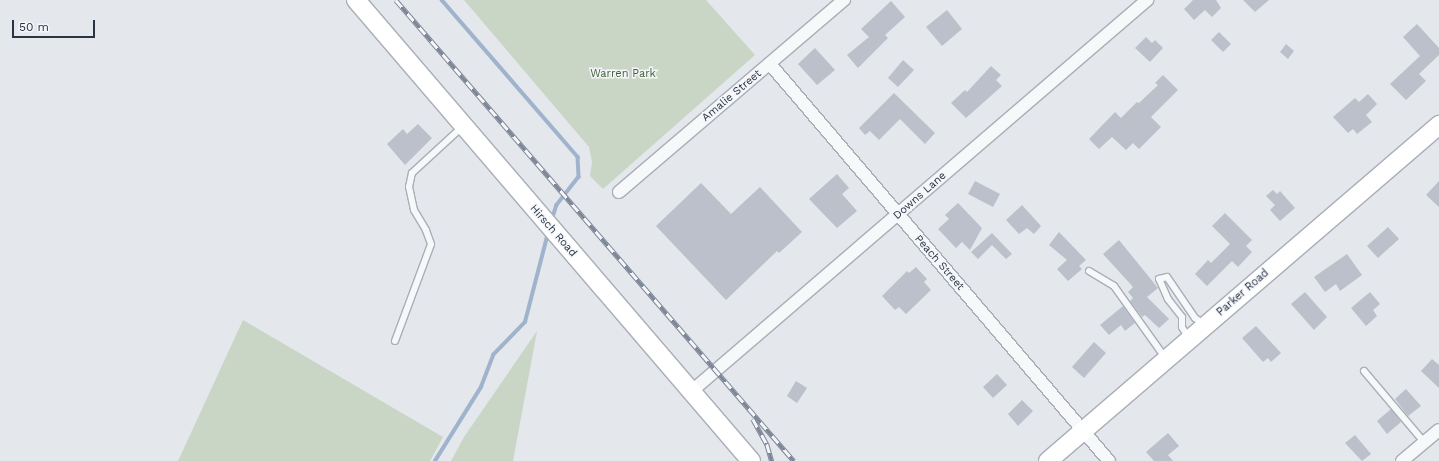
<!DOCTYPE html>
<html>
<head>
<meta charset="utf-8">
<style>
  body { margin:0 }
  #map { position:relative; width:1439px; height:461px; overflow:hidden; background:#e4e7ec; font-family:"Work Sans",sans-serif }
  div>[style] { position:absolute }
  .green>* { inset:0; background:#c9d6c5 }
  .stream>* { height:3.5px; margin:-1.75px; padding:0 1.75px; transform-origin:1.75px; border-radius:1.75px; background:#9fb4cc }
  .building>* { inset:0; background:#bbc0ca }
  .roads { filter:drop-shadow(1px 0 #a9aeb7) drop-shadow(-1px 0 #a9aeb7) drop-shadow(0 1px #a9aeb7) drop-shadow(0 -1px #a9aeb7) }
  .service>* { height:6px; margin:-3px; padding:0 3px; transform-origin:3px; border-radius:3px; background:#f7f8fa }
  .minor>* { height:12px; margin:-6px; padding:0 6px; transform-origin:6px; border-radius:6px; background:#f7f8fa }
  .secondary>* { height:18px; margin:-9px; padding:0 9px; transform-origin:9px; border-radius:9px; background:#fff }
  .rail>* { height:4.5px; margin-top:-2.25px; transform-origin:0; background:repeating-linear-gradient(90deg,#f4f6f9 0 9px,#7d8696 0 18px); box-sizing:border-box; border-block:1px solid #7d8696 }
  span { translate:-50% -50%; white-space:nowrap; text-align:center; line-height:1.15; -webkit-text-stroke:3px #f4f6f9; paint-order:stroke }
  .park-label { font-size:11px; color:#3f6138 }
  .street-label { font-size:11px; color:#2b3445 }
  .scale { position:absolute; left:12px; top:20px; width:83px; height:18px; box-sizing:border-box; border:2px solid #2b3445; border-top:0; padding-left:5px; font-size:12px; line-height:14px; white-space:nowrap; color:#2b3445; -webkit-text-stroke:3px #f4f6f9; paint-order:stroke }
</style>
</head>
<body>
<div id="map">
  <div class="green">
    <i style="clip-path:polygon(464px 0,706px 0,755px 55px,603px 189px,590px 176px,592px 162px,589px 147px)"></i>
    <i style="clip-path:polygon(243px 320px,443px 437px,430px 461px,178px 461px)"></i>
    <i style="clip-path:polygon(537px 331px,513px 461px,451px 461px,464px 437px)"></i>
  </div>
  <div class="stream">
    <i style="left:442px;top:0;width:208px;rotate:49.1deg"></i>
    <i style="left:578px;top:157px;width:20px;rotate:87deg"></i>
    <i style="left:579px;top:177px;width:36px;rotate:128deg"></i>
    <i style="left:557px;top:205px;width:16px;rotate:108deg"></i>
    <i style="left:435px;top:461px;width:87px;rotate:-58.1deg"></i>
    <i style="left:481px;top:387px;width:34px;rotate:-69deg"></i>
    <i style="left:493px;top:355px;width:46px;rotate:-45.9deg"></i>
    <i style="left:525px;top:322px;width:92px;rotate:-75.5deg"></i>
  </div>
  <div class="building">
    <i style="clip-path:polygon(1193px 0,1216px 0,1221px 8px,1212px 17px,1205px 10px,1194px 20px,1184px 9px)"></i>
    <i style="clip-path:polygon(1243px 0,1269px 0,1255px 12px)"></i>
    <i style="clip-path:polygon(891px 1px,905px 17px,885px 35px,888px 38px,858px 68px,847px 55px,869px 37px,861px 29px)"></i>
    <i style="clip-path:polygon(947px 10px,962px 29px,942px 46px,926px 27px)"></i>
    <i style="clip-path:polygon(1417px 24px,1439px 48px,1439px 55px,1419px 74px,1426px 81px,1406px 100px,1390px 84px,1420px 56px,1403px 37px)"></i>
    <i style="clip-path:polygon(1219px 32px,1231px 44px,1223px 52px,1211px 40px)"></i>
    <i style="clip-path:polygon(1146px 37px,1152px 43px,1155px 40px,1163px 48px,1150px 62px,1135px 48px)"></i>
    <i style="clip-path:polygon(1286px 44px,1294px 51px,1288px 59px,1280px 52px)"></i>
    <i style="clip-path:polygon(815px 48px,835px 70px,817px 85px,798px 64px)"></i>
    <i style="clip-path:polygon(903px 60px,914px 70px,898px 87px,888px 78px)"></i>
    <i style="clip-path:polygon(991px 66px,1001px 75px,996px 80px,1002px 86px,966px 118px,951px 103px,965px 90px,967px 92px)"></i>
    <i style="clip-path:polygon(1163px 75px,1178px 90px,1151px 117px,1161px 127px,1139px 149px,1133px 143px,1126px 150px,1112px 137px,1099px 149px,1089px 139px,1115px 112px,1121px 118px,1137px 102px,1139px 103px,1158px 85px,1155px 83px)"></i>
    <i style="clip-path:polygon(894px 93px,935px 133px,925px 144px,900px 119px,879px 140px,870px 131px,865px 135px,859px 128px)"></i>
    <i style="clip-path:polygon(1368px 94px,1377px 104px,1366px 115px,1372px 122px,1357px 134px,1353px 129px,1348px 133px,1333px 117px,1355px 98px,1359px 102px)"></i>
    <i style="clip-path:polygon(418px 124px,432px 138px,405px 165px,387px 144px,403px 129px,407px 134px)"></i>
    <i style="clip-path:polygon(837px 174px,849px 188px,842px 194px,857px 211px,837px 228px,809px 199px)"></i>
    <i style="clip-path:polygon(975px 181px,1000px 194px,993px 207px,968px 194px)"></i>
    <i style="clip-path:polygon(1439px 181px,1439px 207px,1426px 195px)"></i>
    <i style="clip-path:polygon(701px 183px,731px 214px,760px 187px,802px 232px,779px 253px,777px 251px,726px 300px,656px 226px)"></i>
    <i style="clip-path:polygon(1273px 190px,1277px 194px,1280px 191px,1295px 208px,1280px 221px,1270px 210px,1275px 205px,1266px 196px)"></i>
    <i style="clip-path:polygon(958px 203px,982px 228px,970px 250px,962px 242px,956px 248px,938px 229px,949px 219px,945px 215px)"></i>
    <i style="clip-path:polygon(1022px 205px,1041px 226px,1034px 234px,1027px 228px,1019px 234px,1006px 220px)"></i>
    <i style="clip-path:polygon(1225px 213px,1252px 240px,1246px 246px,1252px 252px,1238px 267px,1232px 261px,1207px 286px,1195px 274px,1208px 260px,1211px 263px,1230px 244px,1212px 226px)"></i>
    <i style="clip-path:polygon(1388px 227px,1399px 239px,1378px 258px,1367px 246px)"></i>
    <i style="clip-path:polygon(1059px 232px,1086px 260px,1079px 266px,1082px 269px,1068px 281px,1057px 269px,1067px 260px,1049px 245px)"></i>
    <i style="clip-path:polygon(992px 233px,1012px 254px,1006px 259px,992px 245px,978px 259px,971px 252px)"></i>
    <i style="clip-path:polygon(1119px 240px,1158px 288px,1147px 297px,1169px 319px,1159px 328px,1145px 315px,1142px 317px,1130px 301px,1133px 298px,1128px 292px,1133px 287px,1103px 254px)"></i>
    <i style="clip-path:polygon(1347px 254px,1362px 275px,1340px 291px,1336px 284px,1325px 292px,1314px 277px)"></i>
    <i style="clip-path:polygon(916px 267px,927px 279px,924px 282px,931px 290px,906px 314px,899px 307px,895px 310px,882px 296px,907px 271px,909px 273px)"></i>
    <i style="clip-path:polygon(1305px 292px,1327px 317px,1314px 330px,1291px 304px)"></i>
    <i style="clip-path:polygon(1370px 292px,1380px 304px,1373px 310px,1377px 316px,1366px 326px,1351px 308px)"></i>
    <i style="clip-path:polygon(1123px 306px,1135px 323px,1125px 331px,1121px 325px,1109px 335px,1100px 325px)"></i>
    <i style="clip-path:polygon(1256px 326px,1281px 353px,1271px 362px,1268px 358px,1263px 362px,1242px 338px)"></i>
    <i style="clip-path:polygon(1094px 342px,1106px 353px,1084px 378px,1072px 367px)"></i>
    <i style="clip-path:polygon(1432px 359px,1439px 365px,1439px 388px,1421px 371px)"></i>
    <i style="clip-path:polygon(997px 374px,1007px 385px,993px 398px,983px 387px)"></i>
    <i style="clip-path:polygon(796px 381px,807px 388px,797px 403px,787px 396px)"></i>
    <i style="clip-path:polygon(1406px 389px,1421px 406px,1408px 416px,1395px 399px)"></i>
    <i style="clip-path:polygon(1022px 400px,1033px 411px,1018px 426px,1008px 414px)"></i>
    <i style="clip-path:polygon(1391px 409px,1401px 422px,1387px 434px,1377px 421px)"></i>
    <i style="clip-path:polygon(1168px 433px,1179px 446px,1168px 455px,1173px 461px,1154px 461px,1146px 452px)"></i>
    <i style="clip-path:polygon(1355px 435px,1371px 454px,1362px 461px,1345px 443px)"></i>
  </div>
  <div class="roads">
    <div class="service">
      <i style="left:1089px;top:271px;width:29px;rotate:31deg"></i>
      <i style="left:1114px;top:286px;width:90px;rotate:54.5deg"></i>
      <i style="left:1189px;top:339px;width:14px;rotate:-120deg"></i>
      <i style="left:1182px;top:327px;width:10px;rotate:-90deg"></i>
      <i style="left:1182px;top:317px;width:23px;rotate:-128deg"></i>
      <i style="left:1168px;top:299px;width:22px;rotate:-114deg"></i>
      <i style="left:1159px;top:279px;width:8px;rotate:-14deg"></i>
      <i style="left:1167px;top:277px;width:50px;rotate:55.7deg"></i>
      <i style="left:1195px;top:318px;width:11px;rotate:34deg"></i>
      <i style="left:395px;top:341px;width:103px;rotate:-69.6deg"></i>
      <i style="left:431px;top:244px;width:15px;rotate:-110deg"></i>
      <i style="left:426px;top:230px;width:23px;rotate:-121deg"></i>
      <i style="left:414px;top:210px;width:24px;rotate:-102deg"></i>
      <i style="left:409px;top:187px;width:14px;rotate:-78deg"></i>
      <i style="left:412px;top:173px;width:68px;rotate:-42.6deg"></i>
      <i style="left:1364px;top:371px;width:93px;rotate:49.8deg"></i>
    </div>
    <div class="minor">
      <i style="left:770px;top:64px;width:522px;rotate:49.51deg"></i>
      <i style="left:619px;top:192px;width:296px;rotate:-40.5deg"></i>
      <i style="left:693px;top:390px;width:599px;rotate:-40.66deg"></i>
      <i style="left:1402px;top:461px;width:48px;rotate:-40deg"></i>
    </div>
    <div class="secondary">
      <i style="left:356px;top:0;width:607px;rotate:49.41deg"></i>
      <i style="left:1048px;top:461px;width:516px;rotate:-40.67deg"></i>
    </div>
  </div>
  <div class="rail">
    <i style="left:396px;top:0;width:609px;rotate:49.19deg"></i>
    <i style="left:753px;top:419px;width:29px;rotate:61deg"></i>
    <i style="left:767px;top:444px;width:18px;rotate:74deg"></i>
  </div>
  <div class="park-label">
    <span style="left:623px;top:74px">Warren Park</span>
  </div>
  <div class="street-label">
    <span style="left:732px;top:96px;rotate:-40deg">Amalie Street</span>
    <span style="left:920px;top:196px;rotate:-41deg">Downs Lane</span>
    <span style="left:553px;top:231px;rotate:49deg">Hirsch Road</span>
    <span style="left:939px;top:263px;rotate:49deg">Peach Street</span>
    <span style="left:1243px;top:293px;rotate:-41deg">Parker Road</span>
  </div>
  <div class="scale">50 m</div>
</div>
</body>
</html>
